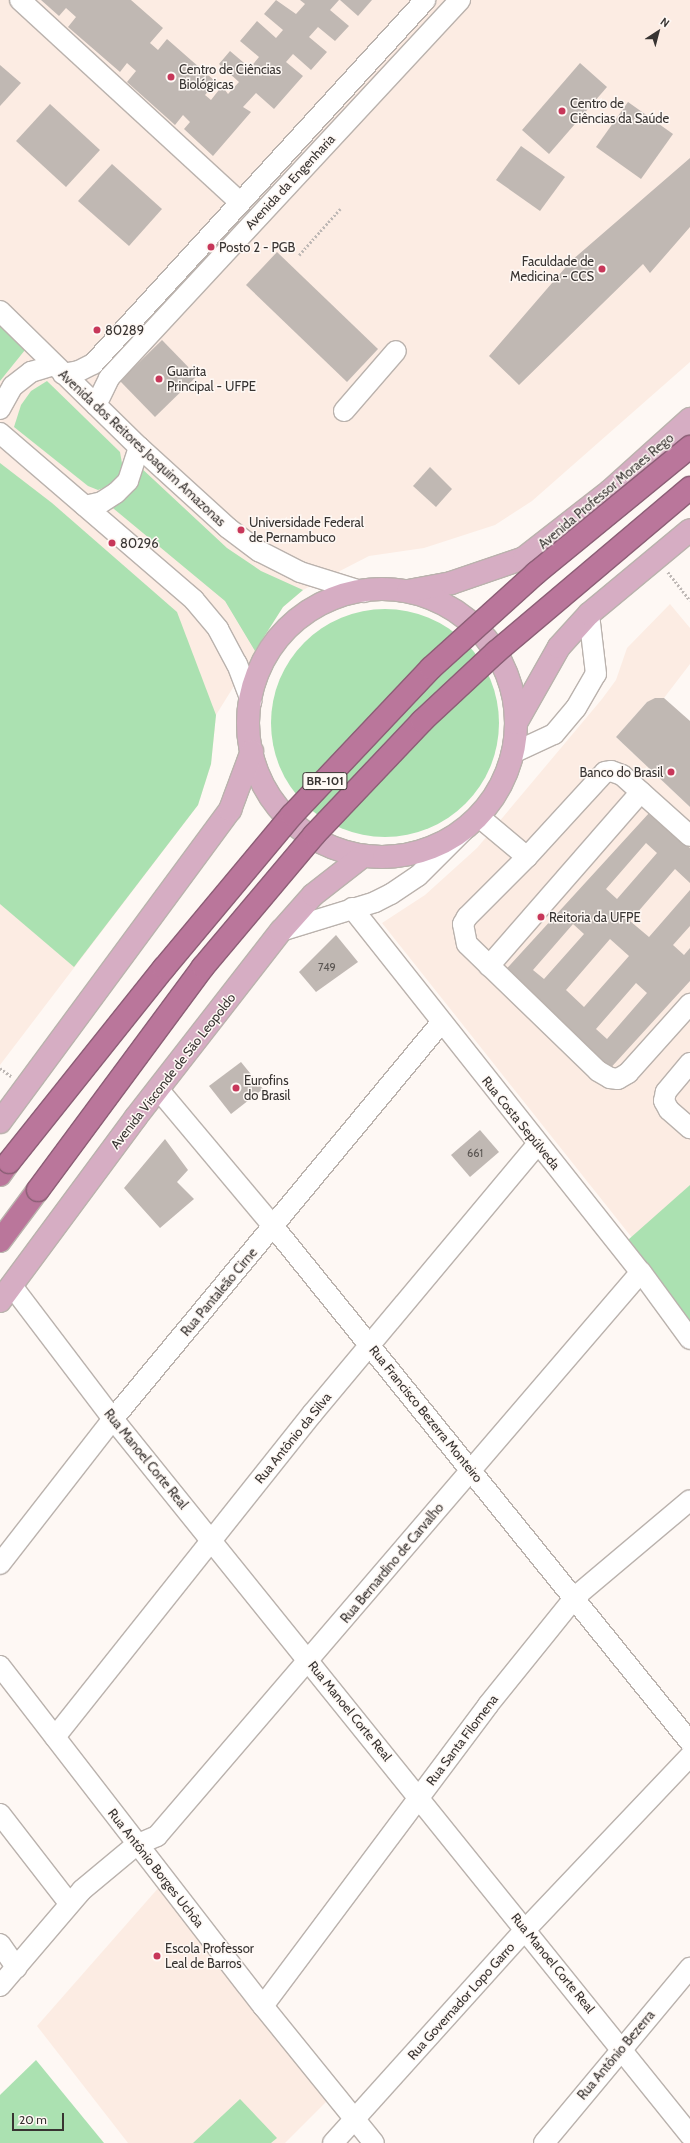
<!DOCTYPE html>
<html>
<head>
<meta charset="utf-8">
<style>
  body { margin:0 }
  #map { position:relative; width:690px; height:2143px; overflow:hidden; background:#fef8f4; font-family:Cabin,sans-serif }
  div>[style] { position:absolute }
  .built>* { inset:0; background:#fcece3 }
  .green>* { inset:0; background:#abe1b1 }
  .round { border-radius:50% }
  .building>* { inset:0; background:#c0b8b3 }
  .path>* { height:2.5px; margin-top:-1.25px; transform-origin:0; background:repeating-linear-gradient(90deg,#beb8b5 0 2px,transparent 0 4px) }
  .roads { filter:drop-shadow(1px 0 #bab2ad) drop-shadow(-1px 0 #bab2ad) drop-shadow(0 1px #bab2ad) drop-shadow(0 -1px #bab2ad) }
  .minor>* { height:20px; margin:-10px; padding:0 10px; transform-origin:10px; border-radius:10px; background:#fff }
  .major>* { height:22px; margin:-11px; padding:0 11px; transform-origin:11px; border-radius:11px; background:#d6adc3 }
  .major>.ring { margin:-11px; padding:0; box-sizing:content-box; background:none; border:22px solid #d6adc3; border-radius:50% }
  .highway>* { height:22px; margin:-11px; padding:0 11px; transform-origin:11px; border-radius:11px; background:#ba769b }
  .bridges { filter:drop-shadow(1px 0 #8c5f76) drop-shadow(-1px 0 #8c5f76) drop-shadow(0 1px #8c5f76) drop-shadow(0 -1px #8c5f76) }
  .highway-bridge>* { height:22px; margin:-11px; padding:0 11px; transform-origin:11px; border-radius:11px; background:#ba769b }
  .dots>* { width:11px; height:11px; translate:-50% -50%; box-sizing:border-box; border:2px solid #fef8f4; border-radius:50% }
  span { translate:-50% -50%; white-space:nowrap; text-align:center; line-height:1.15; -webkit-text-stroke:3px #fef8f4; paint-order:stroke }
  .number-label { font-size:11px; color:#5a5552 }
  .number-label span { -webkit-text-stroke-width:0 }
  .shield-label span { padding:1px 3px; background:#fef8f4; border:1px solid; border-radius:3px; -webkit-text-stroke-width:0 }
  .shield-label { font-size:12px; color:#383432; font-weight:700 }
  .poi-label { font-size:13px; color:#383432 }
  .left { translate:0 -50%; text-align:left }
  .right { translate:-100% -50%; text-align:right }
  .street-label { font-size:13px; color:#383432 }
  .north { position:absolute; left:638px; top:12px; width:40px; height:40px; -webkit-text-stroke:3px #fef8f4; paint-order:stroke; rotate:36deg; font-size:11px; font-weight:700; line-height:16px; text-align:center; color:#383432 }
  .north::after { content:''; display:block; margin:auto; width:14px; height:18px; background:#383432; clip-path:polygon(50% 0,100% 100%,50% 72%,0 100%) }
  .scale { position:absolute; left:12px; top:2113px; width:52px; height:18px; box-sizing:border-box; border:2px solid #383432; border-top:0; padding-left:5px; font-size:12px; line-height:14px; white-space:nowrap; color:#383432; -webkit-text-stroke:3px #fef8f4; paint-order:stroke }
</style>
</head>
<body>
<div id="map">
  <div class="built">
    <i style="clip-path:polygon(0 0,690px 0,690px 362px,532px 501px,495px 525px,424px 548px,369px 556px,303px 590px,283px 607px,216px 715px,211px 764px,198px 805px,0 1065px)"></i>
    <i style="clip-path:polygon(670px 604px,690px 628px,690px 664px,664px 698px,647px 702px,616px 737px,690px 807px,690px 1185px,633px 1239px,382px 923px,425px 895px,477px 848px,602px 699px,616px 680px,627px 648px)"></i>
    <i style="clip-path:polygon(160px 1886px,327px 2101px,285px 2143px,128px 2143px,37px 2026px)"></i>
  </div>
  <div class="green">
    <i style="clip-path:polygon(0 326px,25px 350px,0 381px)"></i>
    <i style="clip-path:polygon(47px 381px,120px 452px,123px 469px,114px 484px,98px 490px,88px 486px,14px 427px,21px 405px,31px 391px)"></i>
    <i style="clip-path:polygon(0 463px,52px 503px,177px 612px,216px 715px,211px 764px,198px 805px,74px 967px,0 904px)"></i>
    <i style="clip-path:polygon(139px 466px,227px 548px,261px 571px,303px 590px,283px 607px,255px 651px,225px 601px,108px 504px)"></i>
    <i class="round" style="left:271px;top:609px;width:228px;height:228px"></i>
    <i style="clip-path:polygon(690px 1185px,690px 1339px,620px 1247px)"></i>
    <i style="clip-path:polygon(36px 2060px,104px 2143px,0 2143px,0 2095px)"></i>
    <i style="clip-path:polygon(240px 2099px,277px 2138px,271px 2143px,193px 2143px)"></i>
  </div>
  <div class="building">
    <i style="clip-path:polygon(41px 0,131px 0,163px 28px,150px 43px,158px 50px,167px 39px,216px 82px,205px 95px,211px 100px,222px 86px,228px 94px,239px 82px,219px 64px,230px 51px,250px 68px,259px 57px,240px 41px,257px 21px,276px 38px,283px 30px,264px 14px,276px 0,296px 14px,305px 4px,300px 0,339px 0,330px 10px,349px 26px,335px 41px,318px 27px,309px 37px,327px 52px,311px 70px,293px 54px,286px 62px,303px 76px,274px 109px,256px 93px,243px 107px,251px 112px,213px 156px,184px 129px,190px 122px,183px 115px,175px 125px,127px 82px,136px 71px,127px 63px,120px 72px,68px 27px,76px 17px,66px 8px,59px 16px)"></i>
    <i style="clip-path:polygon(340px 0,372px 0,358px 16px)"></i>
    <i style="clip-path:polygon(580px 63px,607px 87px,549px 154px,522px 130px)"></i>
    <i style="clip-path:polygon(0 65px,21px 83px,0 106px)"></i>
    <i style="clip-path:polygon(628px 102px,673px 134px,641px 179px,596px 147px)"></i>
    <i style="clip-path:polygon(50px 104px,100px 150px,66px 187px,16px 141px)"></i>
    <i style="clip-path:polygon(521px 146px,565px 177px,540px 211px,496px 180px)"></i>
    <i style="clip-path:polygon(690px 158px,690px 227px,650px 273px,643px 264px,519px 385px,489px 356px,571px 261px)"></i>
    <i style="clip-path:polygon(112px 164px,162px 209px,129px 246px,78px 201px)"></i>
    <i style="clip-path:polygon(277px 252px,378px 349px,347px 382px,246px 285px)"></i>
    <i style="clip-path:polygon(162px 340px,197px 376px,155px 417px,120px 381px)"></i>
    <i style="clip-path:polygon(430px 467px,452px 489px,436px 507px,413px 486px)"></i>
    <i style="clip-path:polygon(655px 698px,664px 698px,690px 721px,690px 807px,616px 737px,647px 702px)"></i>
    <i style="clip-path:polygon(evenodd,650px 812px,690px 848px,690px 883px,675px 869px,630px 921px,649px 937px,690px 890px,690px 926px,673px 945px,684px 955px,690px 948px,690px 981px,606px 1073px,500px 976px,650px 812px,646px 843px,657px 853px,617px 899px,606px 889px,646px 843px,650px 812px,573px 924px,584px 934px,544px 979px,533px 970px,573px 924px,650px 812px,610px 939px,629px 956px,584px 1007px,566px 990px,610px 939px,650px 812px,636px 983px,647px 993px,607px 1039px,596px 1029px,636px 983px)"></i>
    <i style="clip-path:polygon(336px 935px,358px 962px,316px 992px,299px 972px)"></i>
    <i style="clip-path:polygon(241px 1062px,263px 1089px,231px 1114px,209px 1086px)"></i>
    <i style="clip-path:polygon(480px 1130px,499px 1152px,470px 1177px,451px 1155px)"></i>
    <i style="clip-path:polygon(165px 1139px,188px 1170px,177px 1182px,194px 1199px,160px 1228px,124px 1188px)"></i>
  </div>
  <div class="path">
    <i style="left:299px;top:255px;width:62px;rotate:-48.3deg"></i>
    <i style="left:668px;top:572px;width:36px;rotate:52deg"></i>
    <i style="left:0;top:1068px;width:14px;rotate:36deg"></i>
  </div>
  <div class="roads">
    <div class="minor">
      <i style="left:20px;top:0;width:299px;rotate:42.6deg"></i>
      <i style="left:0;top:311px;width:194px;rotate:44.4deg"></i>
      <i style="left:139px;top:447px;width:120px;rotate:42.3deg"></i>
      <i style="left:228px;top:528px;width:39px;rotate:37deg"></i>
      <i style="left:259px;top:551px;width:46px;rotate:27.1deg"></i>
      <i style="left:300px;top:572px;width:67px;rotate:17.4deg"></i>
      <i style="left:63px;top:374px;width:16px;rotate:-11deg"></i>
      <i style="left:79px;top:371px;width:16px;rotate:-27deg"></i>
      <i style="left:93px;top:364px;width:493px;rotate:-47.6deg"></i>
      <i style="left:96px;top:405px;width:30px;rotate:-64deg"></i>
      <i style="left:109px;top:378px;width:516px;rotate:-47.12deg"></i>
      <i style="left:0;top:409px;width:26px;rotate:-61deg"></i>
      <i style="left:13px;top:386px;width:23px;rotate:-38deg"></i>
      <i style="left:31px;top:372px;width:24px;rotate:-17deg"></i>
      <i style="left:344px;top:411px;width:79px;rotate:-49.1deg"></i>
      <i style="left:0;top:433px;width:256px;rotate:40.7deg"></i>
      <i style="left:194px;top:600px;width:38px;rotate:50deg"></i>
      <i style="left:218px;top:629px;width:40px;rotate:62deg"></i>
      <i style="left:237px;top:664px;width:40px;rotate:69deg"></i>
      <i style="left:85px;top:506px;width:17px;rotate:-13deg"></i>
      <i style="left:102px;top:502px;width:17px;rotate:-33deg"></i>
      <i style="left:116px;top:493px;width:17px;rotate:-45deg"></i>
      <i style="left:128px;top:481px;width:36px;rotate:-72deg"></i>
      <i style="left:513px;top:753px;width:45px;rotate:-24.9deg"></i>
      <i style="left:554px;top:734px;width:34px;rotate:-50deg"></i>
      <i style="left:576px;top:708px;width:39px;rotate:-60deg"></i>
      <i style="left:596px;top:674px;width:60px;rotate:-96.7deg"></i>
      <i style="left:478px;top:816px;width:64px;rotate:39.9deg"></i>
      <i style="left:527px;top:857px;width:115px;rotate:-47.5deg"></i>
      <i style="left:605px;top:772px;width:6px;rotate:-9deg"></i>
      <i style="left:611px;top:771px;width:12px;rotate:20deg"></i>
      <i style="left:622px;top:775px;width:91px;rotate:41.9deg"></i>
      <i style="left:527px;top:857px;width:85px;rotate:135deg"></i>
      <i style="left:467px;top:917px;width:8px;rotate:120deg"></i>
      <i style="left:463px;top:924px;width:20px;rotate:79deg"></i>
      <i style="left:467px;top:944px;width:182px;rotate:44.1deg"></i>
      <i style="left:598px;top:1071px;width:14px;rotate:30deg"></i>
      <i style="left:610px;top:1078px;width:8px;rotate:7deg"></i>
      <i style="left:618px;top:1079px;width:12px;rotate:-31deg"></i>
      <i style="left:628px;top:1073px;width:93px;rotate:-48.1deg"></i>
      <i style="left:352px;top:908px;width:465px;rotate:51.6deg"></i>
      <i style="left:641px;top:1272px;width:83px;rotate:53.8deg"></i>
      <i style="left:281px;top:931px;width:98px;rotate:-17.1deg"></i>
      <i style="left:375px;top:902px;width:18px;rotate:-27deg"></i>
      <i style="left:391px;top:894px;width:32px;rotate:-34deg"></i>
      <i style="left:418px;top:876px;width:68px;rotate:-45deg"></i>
      <i style="left:489px;top:966px;width:231px;rotate:-48.9deg"></i>
      <i style="left:690px;top:1063px;width:38px;rotate:130deg"></i>
      <i style="left:666px;top:1092px;width:9px;rotate:103deg"></i>
      <i style="left:664px;top:1101px;width:10px;rotate:61deg"></i>
      <i style="left:669px;top:1110px;width:28px;rotate:41deg"></i>
      <i style="left:158px;top:1089px;width:179px;rotate:50deg"></i>
      <i style="left:273px;top:1226px;width:663px;rotate:51.06deg"></i>
      <i style="left:12px;top:1286px;width:167px;rotate:52.8deg"></i>
      <i style="left:113px;top:1419px;width:920px;rotate:51.14deg"></i>
      <i style="left:0;top:1564px;width:184px;rotate:-52.1deg"></i>
      <i style="left:113px;top:1419px;width:514px;rotate:-50.37deg"></i>
      <i style="left:0;top:1666px;width:430px;rotate:52.3deg"></i>
      <i style="left:263px;top:2006px;width:176px;rotate:51deg"></i>
      <i style="left:55px;top:1737px;width:413px;rotate:-51.5deg"></i>
      <i style="left:312px;top:1414px;width:352px;rotate:-50.1deg"></i>
      <i style="left:0;top:1814px;width:113px;rotate:52.2deg"></i>
      <i style="left:0;top:1944px;width:29px;rotate:55deg"></i>
      <i style="left:0;top:1986px;width:126px;rotate:-49.5deg"></i>
      <i style="left:82px;top:1890px;width:70px;rotate:-39.8deg"></i>
      <i style="left:136px;top:1845px;width:23px;rotate:-23deg"></i>
      <i style="left:157px;top:1836px;width:743px;rotate:-49.37deg"></i>
      <i style="left:263px;top:2006px;width:376px;rotate:-53.2deg"></i>
      <i style="left:488px;top:1705px;width:139px;rotate:-51.1deg"></i>
      <i style="left:575px;top:1597px;width:150px;rotate:-40.1deg"></i>
      <i style="left:333px;top:2143px;width:287px;rotate:-48deg"></i>
      <i style="left:525px;top:1930px;width:240px;rotate:-46.5deg"></i>
      <i style="left:544px;top:2143px;width:228px;rotate:-50.2deg"></i>
    </div>
    <div class="major">
      <i class="ring" style="left:248px;top:589px;width:246px;height:246px"></i>
      <i style="left:408px;top:591px;width:44px;rotate:-10.5deg"></i>
      <i style="left:451px;top:583px;width:77px;rotate:-18.9deg"></i>
      <i style="left:524px;top:558px;width:109px;rotate:-37.9deg"></i>
      <i style="left:610px;top:491px;width:108px;rotate:-42deg"></i>
      <i style="left:516px;top:723px;width:87px;rotate:-60.5deg"></i>
      <i style="left:559px;top:647px;width:45px;rotate:-47.7deg"></i>
      <i style="left:589px;top:614px;width:131px;rotate:-39.7deg"></i>
      <i style="left:0;top:1122px;width:388px;rotate:-53.6deg"></i>
      <i style="left:230px;top:810px;width:63px;rotate:-69.6deg"></i>
      <i style="left:0;top:1301px;width:229px;rotate:-53.5deg"></i>
      <i style="left:136px;top:1117px;width:236px;rotate:-52.1deg"></i>
      <i style="left:281px;top:931px;width:48px;rotate:-48.4deg"></i>
      <i style="left:313px;top:895px;width:63px;rotate:-38deg"></i>
    </div>
    <div class="highway">
      <i style="left:0;top:1175px;width:16px;rotate:-55deg"></i>
      <i style="left:0;top:1241px;width:64px;rotate:-53.3deg"></i>
    </div>
  </div>
  <div class="bridges">
    <div class="highway-bridge">
      <i style="left:9px;top:1162px;width:248px;rotate:-51.4deg"></i>
      <i style="left:164px;top:968px;width:199px;rotate:-50.1deg"></i>
      <i style="left:292px;top:815px;width:202px;rotate:-46.6deg"></i>
      <i style="left:431px;top:668px;width:142px;rotate:-42.1deg"></i>
      <i style="left:536px;top:573px;width:199px;rotate:-39.3deg"></i>
      <i style="left:38px;top:1190px;width:277px;rotate:-53.5deg"></i>
      <i style="left:203px;top:967px;width:172px;rotate:-49.9deg"></i>
      <i style="left:314px;top:835px;width:157px;rotate:-46.5deg"></i>
      <i style="left:422px;top:721px;width:101px;rotate:-43deg"></i>
      <i style="left:496px;top:652px;width:254px;rotate:-40.2deg"></i>
    </div>
  </div>
  <div class="dots">
    <i style="left:171px;top:77px;background:#c7375a"></i>
    <i style="left:562px;top:111px;background:#c7375a"></i>
    <i style="left:211px;top:247px;background:#c7375a"></i>
    <i style="left:602px;top:269px;background:#c7375a"></i>
    <i style="left:97px;top:330px;background:#c7375a"></i>
    <i style="left:159px;top:379px;background:#c7375a"></i>
    <i style="left:241px;top:530px;background:#c7375a"></i>
    <i style="left:112px;top:543px;background:#c7375a"></i>
    <i style="left:671px;top:772px;background:#c7375a"></i>
    <i style="left:541px;top:917px;background:#c7375a"></i>
    <i style="left:236px;top:1088px;background:#c7375a"></i>
    <i style="left:157px;top:1956px;background:#c7375a"></i>
  </div>
  <div class="number-label">
    <span style="left:327px;top:967px">749</span>
    <span style="left:475px;top:1153px">661</span>
  </div>
  <div class="shield-label">
    <span style="left:325px;top:781px">BR-101</span>
  </div>
  <div class="poi-label">
    <span class="left" style="left:179px;top:77px">Centro de Ciências<br>Biológicas</span>
    <span class="left" style="left:570px;top:111px">Centro de<br>Ciências da Saúde</span>
    <span class="left" style="left:219px;top:247px">Posto 2 - PGB</span>
    <span class="right" style="left:594px;top:269px">Faculdade de<br>Medicina - CCS</span>
    <span class="left" style="left:105px;top:330px">80289</span>
    <span class="left" style="left:167px;top:379px">Guarita<br>Principal - UFPE</span>
    <span class="left" style="left:249px;top:530px">Universidade Federal<br>de Pernambuco</span>
    <span class="left" style="left:120px;top:543px">80296</span>
    <span class="right" style="left:663px;top:772px">Banco do Brasil</span>
    <span class="left" style="left:549px;top:917px">Reitoria da UFPE</span>
    <span class="left" style="left:244px;top:1088px">Eurofins<br>do Brasil</span>
    <span class="left" style="left:165px;top:1956px">Escola Professor<br>Leal de Barros</span>
  </div>
  <div class="street-label">
    <span style="left:290px;top:182px;rotate:-47deg">Avenida da Engenharia</span>
    <span style="left:142px;top:448px;rotate:43deg">Avenida dos Reitores Joaquim Amazonas</span>
    <span style="left:606px;top:491px;rotate:-40deg">Avenida Professor Moraes Rego</span>
    <span style="left:173px;top:1071px;rotate:-52deg">Avenida Visconde de São Leopoldo</span>
    <span style="left:521px;top:1123px;rotate:51deg">Rua Costa Sepúlveda</span>
    <span style="left:219px;top:1292px;rotate:-50deg">Rua Pantaleão Cirne</span>
    <span style="left:426px;top:1414px;rotate:51deg">Rua Francisco Bezerra Monteiro</span>
    <span style="left:293px;top:1438px;rotate:-51deg">Rua Antônio da Silva</span>
    <span style="left:146px;top:1459px;rotate:51deg">Rua Manoel Corte Real</span>
    <span style="left:392px;top:1563px;rotate:-50deg">Rua Bernardino de Carvalho</span>
    <span style="left:350px;top:1711px;rotate:51deg">Rua Manoel Corte Real</span>
    <span style="left:462px;top:1740px;rotate:-53deg">Rua Santa Filomena</span>
    <span style="left:156px;top:1868px;rotate:52deg">Rua Antônio Borges Uchôa</span>
    <span style="left:553px;top:1963px;rotate:51deg">Rua Manoel Corte Real</span>
    <span style="left:461px;top:2001px;rotate:-48deg">Rua Governador Lopo Garro</span>
    <span style="left:616px;top:2055px;rotate:-50deg">Rua Antônio Bezerra</span>
  </div>
  <div class="north">N</div>
  <div class="scale">20 m</div>
</div>
</body>
</html>
